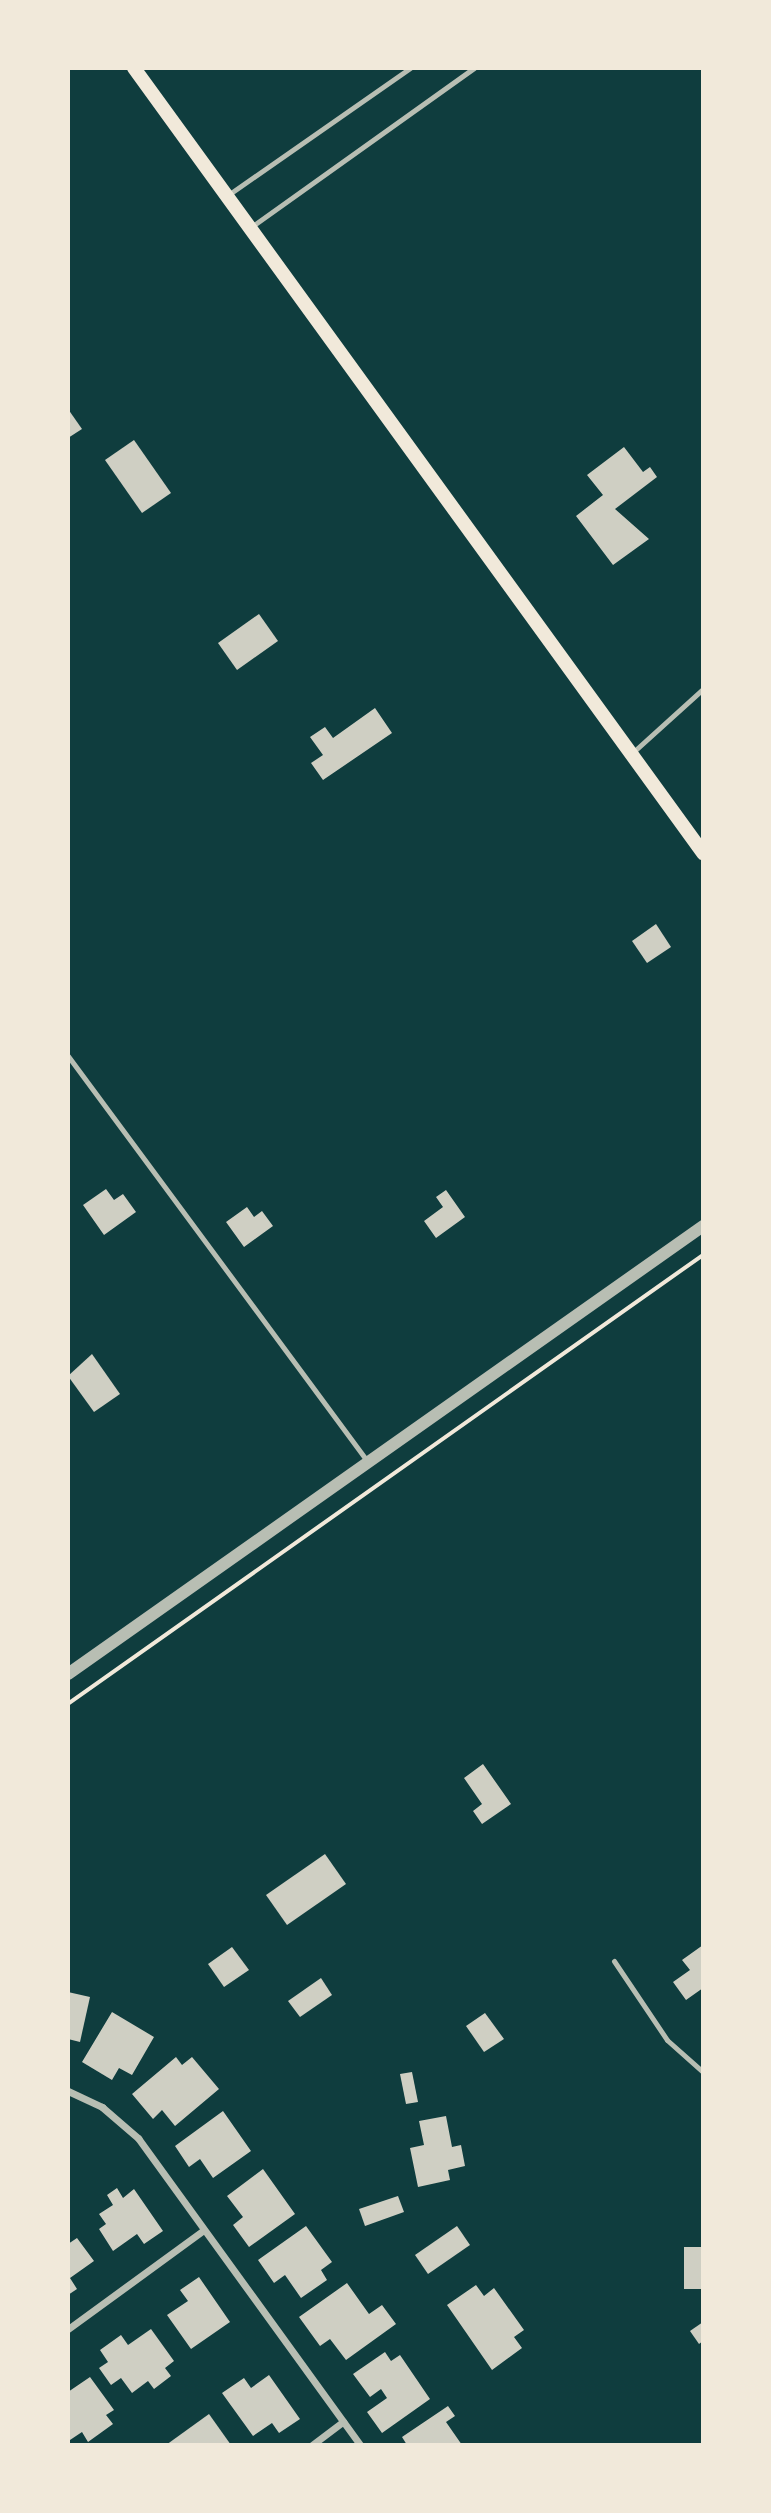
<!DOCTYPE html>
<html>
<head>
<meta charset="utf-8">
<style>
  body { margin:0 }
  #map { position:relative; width:771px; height:2513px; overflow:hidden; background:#0f3d3e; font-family:"Open Sans",sans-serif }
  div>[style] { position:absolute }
  .building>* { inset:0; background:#cfcfc3 }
  .path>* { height:3.5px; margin:-1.75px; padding:0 1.75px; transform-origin:1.75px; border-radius:1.75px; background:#f1e9da }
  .service>* { height:5px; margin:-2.5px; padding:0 2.5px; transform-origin:2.5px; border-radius:2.5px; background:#b8beb3 }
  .minor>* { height:7px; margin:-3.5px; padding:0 3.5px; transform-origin:3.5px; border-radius:3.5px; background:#b8beb3 }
  .tertiary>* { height:12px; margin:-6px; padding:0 6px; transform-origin:6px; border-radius:6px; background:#b8beb3 }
  .secondary>* { height:14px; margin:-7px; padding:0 7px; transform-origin:7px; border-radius:7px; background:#f1e9da }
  span { translate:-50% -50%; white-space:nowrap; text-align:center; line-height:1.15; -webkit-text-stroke:7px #f1e9da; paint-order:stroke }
  .frame { position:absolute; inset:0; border:70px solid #f1e9da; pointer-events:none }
</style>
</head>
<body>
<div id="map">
  <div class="building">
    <i style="clip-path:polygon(68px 409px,82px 429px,68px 438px)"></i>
    <i style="clip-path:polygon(134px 440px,171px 493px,142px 513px,105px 460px)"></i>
    <i style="clip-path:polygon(624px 447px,643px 472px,650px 467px,657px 477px,615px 509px,649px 539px,613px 565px,576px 516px,603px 495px,587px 475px)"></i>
    <i style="clip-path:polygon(259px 614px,278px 641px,237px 670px,218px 643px)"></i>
    <i style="clip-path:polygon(375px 708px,392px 733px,323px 780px,311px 763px,323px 755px,310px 737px,325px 727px,333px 738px)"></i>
    <i style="clip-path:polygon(656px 924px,671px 947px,647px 963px,632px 941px)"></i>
    <i style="clip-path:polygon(106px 1189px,114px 1200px,123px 1194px,136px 1212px,104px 1235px,83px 1205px)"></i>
    <i style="clip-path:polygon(446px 1190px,465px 1217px,436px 1238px,424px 1221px,443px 1207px,436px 1197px)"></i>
    <i style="clip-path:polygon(247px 1207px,254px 1217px,262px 1211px,273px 1226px,244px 1247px,226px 1222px)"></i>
    <i style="clip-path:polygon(92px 1354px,120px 1394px,94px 1412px,68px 1376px)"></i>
    <i style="clip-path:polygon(483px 1764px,511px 1804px,482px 1824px,473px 1811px,482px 1804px,464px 1778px)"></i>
    <i style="clip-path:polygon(325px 1854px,346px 1884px,287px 1925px,266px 1895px)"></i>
    <i style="clip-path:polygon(703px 1945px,703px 1988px,686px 2000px,673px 1982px,690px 1970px,682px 1960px)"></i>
    <i style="clip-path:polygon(232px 1947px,249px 1970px,224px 1987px,208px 1964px)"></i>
    <i style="clip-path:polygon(321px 1978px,332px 1995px,300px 2017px,288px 2001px)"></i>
    <i style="clip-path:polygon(68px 1992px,90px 1997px,80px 2042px,68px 2039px)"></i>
    <i style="clip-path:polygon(112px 2012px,154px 2037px,132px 2075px,119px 2068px,112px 2080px,82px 2062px)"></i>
    <i style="clip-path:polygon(485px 2013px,504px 2039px,484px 2052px,466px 2026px)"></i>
    <i style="clip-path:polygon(176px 2057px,182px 2065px,192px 2057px,219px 2089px,175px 2126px,162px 2110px,153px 2119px,132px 2094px)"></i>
    <i style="clip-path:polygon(412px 2072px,418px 2102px,406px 2104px,400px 2074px)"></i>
    <i style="clip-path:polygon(223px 2111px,251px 2151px,213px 2178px,200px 2159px,189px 2167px,175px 2146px)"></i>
    <i style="clip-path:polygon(446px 2116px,452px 2147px,461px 2145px,465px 2166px,448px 2170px,450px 2180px,418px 2187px,410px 2148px,424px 2145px,419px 2121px)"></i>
    <i style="clip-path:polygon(263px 2169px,295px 2214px,249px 2247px,233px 2225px,243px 2217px,227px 2196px)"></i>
    <i style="clip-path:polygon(117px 2188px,123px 2198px,134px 2189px,163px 2231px,144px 2244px,137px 2234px,113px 2251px,99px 2229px,106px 2224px,99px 2214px,113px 2205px,107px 2195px)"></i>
    <i style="clip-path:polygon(398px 2196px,404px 2212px,365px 2226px,359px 2209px)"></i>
    <i style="clip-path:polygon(306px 2226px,332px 2262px,321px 2270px,327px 2280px,301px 2298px,285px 2275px,274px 2283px,258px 2260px)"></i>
    <i style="clip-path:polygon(457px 2226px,470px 2245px,428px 2274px,415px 2255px)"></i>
    <i style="clip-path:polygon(77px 2238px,94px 2261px,70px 2278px,77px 2289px,68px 2295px,68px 2244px)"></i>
    <i style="clip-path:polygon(684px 2247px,703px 2247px,703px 2289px,684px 2289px)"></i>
    <i style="clip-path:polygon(199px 2277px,230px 2322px,191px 2349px,167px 2315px,188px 2301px,180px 2290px)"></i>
    <i style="clip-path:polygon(347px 2283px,369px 2314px,382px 2305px,396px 2324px,346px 2360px,330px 2339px,320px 2346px,299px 2317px)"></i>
    <i style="clip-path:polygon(476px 2285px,484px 2296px,494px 2288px,524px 2330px,514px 2337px,522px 2348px,492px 2370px,447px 2305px)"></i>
    <i style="clip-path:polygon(703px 2322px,703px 2341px,699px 2344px,690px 2331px)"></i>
    <i style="clip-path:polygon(151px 2329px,174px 2361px,165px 2368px,171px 2376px,154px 2389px,148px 2381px,132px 2393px,121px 2378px,111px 2385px,99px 2368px,108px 2362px,100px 2350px,121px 2335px,128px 2345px)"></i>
    <i style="clip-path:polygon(385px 2352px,391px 2361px,400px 2355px,430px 2399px,382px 2433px,367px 2412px,387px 2398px,381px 2389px,370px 2397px,353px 2374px)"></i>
    <i style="clip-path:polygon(269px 2375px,300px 2419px,279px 2433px,272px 2423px,253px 2436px,222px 2393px,244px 2378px,251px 2388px)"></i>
    <i style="clip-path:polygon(90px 2377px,114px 2410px,106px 2415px,113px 2424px,88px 2442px,82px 2432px,70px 2440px,68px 2392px)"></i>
    <i style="clip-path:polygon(448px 2406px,455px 2416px,446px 2422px,462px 2445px,407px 2445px,402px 2437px)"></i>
    <i style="clip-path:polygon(209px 2414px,231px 2445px,166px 2445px)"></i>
  </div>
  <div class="path">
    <i style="left:68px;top:1704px;width:778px;rotate:-35.26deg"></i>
  </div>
  <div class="service">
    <i style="left:228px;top:195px;width:222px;rotate:-34.9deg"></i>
    <i style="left:251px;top:227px;width:274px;rotate:-35.5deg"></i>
    <i style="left:631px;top:754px;width:97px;rotate:-42.1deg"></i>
    <i style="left:68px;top:1056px;width:505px;rotate:53.54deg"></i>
    <i style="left:614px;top:1961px;width:95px;rotate:56.1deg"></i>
    <i style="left:667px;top:2040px;width:48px;rotate:41.6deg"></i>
  </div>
  <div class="minor">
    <i style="left:68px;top:2091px;width:38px;rotate:25deg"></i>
    <i style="left:102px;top:2107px;width:48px;rotate:40.7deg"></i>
    <i style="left:138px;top:2138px;width:379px;rotate:54.1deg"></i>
    <i style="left:68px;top:2329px;width:168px;rotate:-36.1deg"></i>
    <i style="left:312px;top:2445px;width:39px;rotate:-37deg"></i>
  </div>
  <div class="tertiary">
    <i style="left:68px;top:1674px;width:777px;rotate:-35.2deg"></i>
  </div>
  <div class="secondary">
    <i style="left:134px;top:68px;width:970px;rotate:54.06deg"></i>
  </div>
  <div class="frame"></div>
</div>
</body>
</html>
